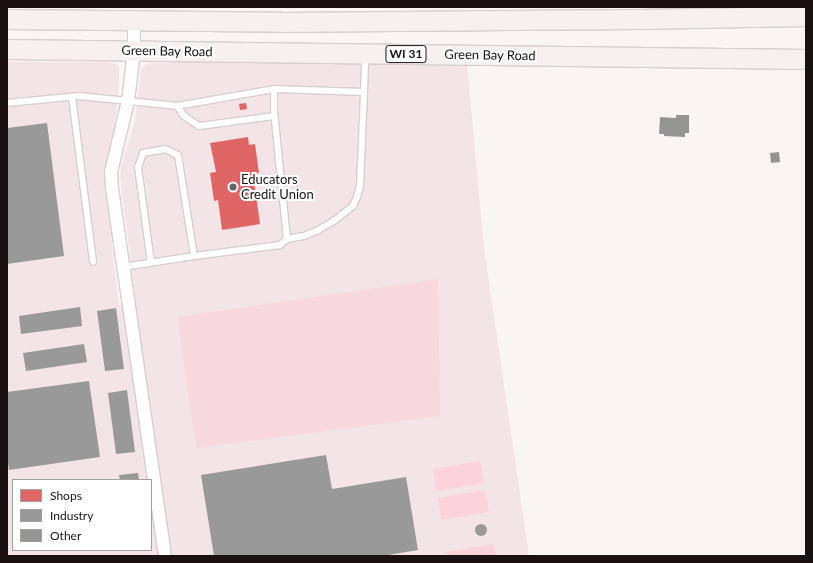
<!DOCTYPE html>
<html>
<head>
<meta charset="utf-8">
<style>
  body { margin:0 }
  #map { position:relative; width:813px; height:563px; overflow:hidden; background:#faf5f5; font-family:Lato,sans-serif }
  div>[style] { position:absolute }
  .built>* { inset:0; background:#f3e4e7 }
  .green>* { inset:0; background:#fcd3db }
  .water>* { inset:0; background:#f6d8dd }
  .shops>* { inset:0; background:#e06666 }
  .industry>* { inset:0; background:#999 }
  .round { border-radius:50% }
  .building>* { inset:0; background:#949593 }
  .roads { filter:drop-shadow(1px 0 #d6ced0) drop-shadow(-1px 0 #d6ced0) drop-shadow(0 1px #d6ced0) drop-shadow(0 -1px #d6ced0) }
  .service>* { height:6px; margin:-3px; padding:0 3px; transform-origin:3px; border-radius:3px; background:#fefefe }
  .minor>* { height:12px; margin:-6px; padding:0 6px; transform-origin:6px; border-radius:6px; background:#fefefe }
  .primary>* { height:19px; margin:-9.5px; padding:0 9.5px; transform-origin:9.5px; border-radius:9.5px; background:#f7f0f1 }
  .dots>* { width:11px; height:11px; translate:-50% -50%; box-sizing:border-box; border:2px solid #fff; border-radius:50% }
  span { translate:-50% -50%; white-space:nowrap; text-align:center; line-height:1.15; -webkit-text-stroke:4px #fff; paint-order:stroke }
  .shield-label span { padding:1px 3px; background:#fff; border:1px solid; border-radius:3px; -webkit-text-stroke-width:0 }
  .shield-label { font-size:12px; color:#191112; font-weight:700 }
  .street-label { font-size:13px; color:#191112 }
  .poi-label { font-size:13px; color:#191112 }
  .left { translate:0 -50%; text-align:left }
  .frame { position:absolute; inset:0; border:8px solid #191112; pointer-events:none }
  .legend { position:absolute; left:12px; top:479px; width:140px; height:72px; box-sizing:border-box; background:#fff; border:1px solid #a3a0a0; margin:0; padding:5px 7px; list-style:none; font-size:12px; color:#191112 }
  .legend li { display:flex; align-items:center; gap:8px; height:20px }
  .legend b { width:20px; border:1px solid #a3a0a0 }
</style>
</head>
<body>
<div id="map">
  <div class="built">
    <i style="clip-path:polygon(evenodd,7px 62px,103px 62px,117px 64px,119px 68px,119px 84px,115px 125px,104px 173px,119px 306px,136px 303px,120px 178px,121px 166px,135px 120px,141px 69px,145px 65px,152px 63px,175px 62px,467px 65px,484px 248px,529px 556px,7px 556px,7px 62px,13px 480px,151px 480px,151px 550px,13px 550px,13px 480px)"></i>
  </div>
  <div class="green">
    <i style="clip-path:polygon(480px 461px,484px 483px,437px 491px,433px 469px)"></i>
    <i style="clip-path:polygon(485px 490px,489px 512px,441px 520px,438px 498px)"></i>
    <i style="clip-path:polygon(494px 544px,495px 556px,447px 556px,446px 552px)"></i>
  </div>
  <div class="water">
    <i style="clip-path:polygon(438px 279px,440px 416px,196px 448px,177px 317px)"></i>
  </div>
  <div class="shops">
    <i style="clip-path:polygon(246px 103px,247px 109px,240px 110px,239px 104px)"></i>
    <i style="clip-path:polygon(248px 137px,249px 145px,255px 144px,259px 173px,253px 174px,260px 224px,222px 230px,218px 200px,214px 201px,210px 173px,216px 172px,210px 143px)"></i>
  </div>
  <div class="industry">
    <i style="clip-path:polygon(47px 123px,64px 256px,7px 264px,7px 128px)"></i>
    <i style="clip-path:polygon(80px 307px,82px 326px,21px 334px,19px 316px)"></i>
    <i style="clip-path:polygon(116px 308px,124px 369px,105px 371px,97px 311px)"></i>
    <i style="clip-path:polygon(84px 344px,87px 362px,26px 371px,23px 353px)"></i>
    <i style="clip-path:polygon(89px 381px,100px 457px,9px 470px,7px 455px,7px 392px)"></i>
    <i style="clip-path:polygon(127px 390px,135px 452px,116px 454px,108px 393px)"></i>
    <i style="clip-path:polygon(326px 455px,332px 489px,406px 477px,418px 550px,382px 556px,214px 556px,201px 475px)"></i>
    <i style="clip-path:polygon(138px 473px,139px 480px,120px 480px,119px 475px)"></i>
    <i class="round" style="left:475px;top:524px;width:12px;height:12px"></i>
  </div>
  <div class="building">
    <i style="clip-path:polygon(676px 115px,689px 115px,689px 133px,685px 133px,685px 137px,664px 136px,664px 134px,659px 134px,660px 117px,676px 118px)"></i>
    <i style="clip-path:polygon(779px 152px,780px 162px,771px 163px,770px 153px)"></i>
  </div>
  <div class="roads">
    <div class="service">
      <i style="left:72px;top:97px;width:166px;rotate:82.7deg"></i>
      <i style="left:7px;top:103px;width:72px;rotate:-5.6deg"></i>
      <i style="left:79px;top:96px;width:99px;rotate:5.8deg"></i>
      <i style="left:177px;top:106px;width:98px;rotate:-9.9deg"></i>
      <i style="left:274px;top:89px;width:90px;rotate:1.9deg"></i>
      <i style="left:364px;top:92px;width:36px;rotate:-88deg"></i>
      <i style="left:177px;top:106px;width:12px;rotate:55deg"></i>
      <i style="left:184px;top:116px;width:18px;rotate:34deg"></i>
      <i style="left:199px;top:126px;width:76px;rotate:-7.6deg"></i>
      <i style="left:287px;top:239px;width:17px;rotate:-10deg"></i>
      <i style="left:304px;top:236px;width:15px;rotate:-23deg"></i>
      <i style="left:318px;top:230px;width:20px;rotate:-30deg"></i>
      <i style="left:335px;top:220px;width:23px;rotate:-38deg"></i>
      <i style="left:353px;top:206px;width:10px;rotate:-66deg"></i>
      <i style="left:357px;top:197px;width:12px;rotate:-76deg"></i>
      <i style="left:360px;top:185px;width:93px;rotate:-87.5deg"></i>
      <i style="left:151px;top:263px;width:97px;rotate:-97.7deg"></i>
      <i style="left:138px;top:167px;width:15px;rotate:-70deg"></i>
      <i style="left:143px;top:153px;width:22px;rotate:-10deg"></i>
      <i style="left:165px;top:149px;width:14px;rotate:25deg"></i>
      <i style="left:178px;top:155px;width:102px;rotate:81deg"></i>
      <i style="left:123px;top:267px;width:72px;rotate:-8.8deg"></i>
      <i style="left:194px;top:256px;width:87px;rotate:-7.3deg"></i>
      <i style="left:280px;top:245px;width:9px;rotate:-41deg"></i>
      <i style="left:287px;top:239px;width:129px;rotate:-95.8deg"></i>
      <i style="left:274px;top:111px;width:22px;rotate:-90deg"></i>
    </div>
    <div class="minor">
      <i style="left:134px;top:21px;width:30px;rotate:90deg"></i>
      <i style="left:134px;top:51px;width:50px;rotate:96.8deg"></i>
      <i style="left:128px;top:101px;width:73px;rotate:103.5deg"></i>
      <i style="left:111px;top:172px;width:16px;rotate:86deg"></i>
      <i style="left:112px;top:188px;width:372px;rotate:81.8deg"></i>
    </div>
    <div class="primary">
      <i style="left:7px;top:19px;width:274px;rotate:0.6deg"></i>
      <i style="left:281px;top:22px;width:358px;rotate:-0.5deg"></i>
      <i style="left:639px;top:19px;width:167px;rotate:-1deg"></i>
      <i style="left:7px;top:49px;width:799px;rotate:0.72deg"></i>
    </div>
  </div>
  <div class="dots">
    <i style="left:233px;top:187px;background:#686161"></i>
  </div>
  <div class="shield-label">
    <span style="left:406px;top:54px">WI 31</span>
  </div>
  <div class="street-label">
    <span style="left:167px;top:51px;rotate:1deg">Green Bay Road</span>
    <span style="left:490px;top:55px;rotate:1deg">Green Bay Road</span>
  </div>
  <div class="poi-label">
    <span class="left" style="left:241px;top:187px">Educators<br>Credit Union</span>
  </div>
  <div class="frame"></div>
  <ul class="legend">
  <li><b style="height:11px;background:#e06666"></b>Shops</li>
  <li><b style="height:11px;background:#999"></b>Industry</li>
  <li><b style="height:11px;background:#949593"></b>Other</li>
  </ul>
</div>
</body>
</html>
